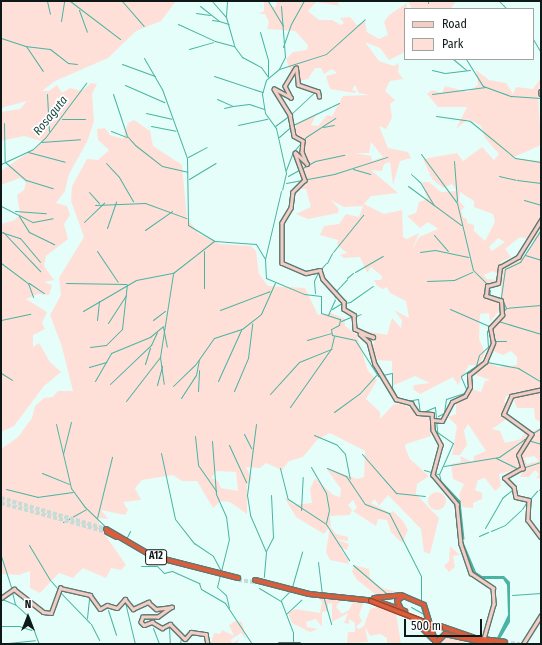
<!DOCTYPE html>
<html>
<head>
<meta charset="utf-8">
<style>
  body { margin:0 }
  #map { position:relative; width:542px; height:645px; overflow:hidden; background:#e5fef9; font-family:"Fira Sans Condensed",sans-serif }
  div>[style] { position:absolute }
  .green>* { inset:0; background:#ffe0d8 }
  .round { border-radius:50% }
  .water>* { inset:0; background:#49b4a3 }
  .stream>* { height:1px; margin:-0.5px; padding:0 0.5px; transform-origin:0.5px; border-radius:0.5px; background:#49b4a3 }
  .river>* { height:2.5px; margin:-1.25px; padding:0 1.25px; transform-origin:1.25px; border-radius:1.25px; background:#49b4a3 }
  .highway-tunnel>* { height:4px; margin-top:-2px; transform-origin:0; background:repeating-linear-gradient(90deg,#c5dcd7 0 4px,transparent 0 6px) }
  .roads { filter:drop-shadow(1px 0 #5d7973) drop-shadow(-1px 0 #5d7973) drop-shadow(0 1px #5d7973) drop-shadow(0 -1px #5d7973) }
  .secondary>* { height:2.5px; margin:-1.25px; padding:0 1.25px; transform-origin:1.25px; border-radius:1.25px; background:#f4cec4 }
  .highway>* { height:4px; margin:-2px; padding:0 2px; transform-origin:2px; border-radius:2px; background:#dc5d3c }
  .bridges { filter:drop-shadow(1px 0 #94452f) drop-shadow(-1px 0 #94452f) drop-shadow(0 1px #94452f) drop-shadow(0 -1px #94452f) }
  .highway-bridge>* { height:4px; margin:-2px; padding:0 2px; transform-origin:2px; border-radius:2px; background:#dc5d3c }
  span { translate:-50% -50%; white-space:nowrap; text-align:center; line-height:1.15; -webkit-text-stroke:3.5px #fff; paint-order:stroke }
  .shield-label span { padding:1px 3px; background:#fff; border:1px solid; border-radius:3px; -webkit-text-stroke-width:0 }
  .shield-label { font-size:10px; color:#0e1917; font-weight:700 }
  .water-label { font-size:12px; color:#184840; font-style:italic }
  .frame { position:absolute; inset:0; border:2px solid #0e1917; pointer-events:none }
  .legend { position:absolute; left:404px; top:8px; width:130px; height:52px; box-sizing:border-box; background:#fff; border:1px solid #9fa3a2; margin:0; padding:5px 7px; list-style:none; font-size:12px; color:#0e1917 }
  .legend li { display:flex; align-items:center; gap:8px; height:20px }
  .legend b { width:20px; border:1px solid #9fa3a2 }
  .north { position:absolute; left:8px; top:597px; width:40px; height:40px; -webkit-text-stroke:3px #fff; paint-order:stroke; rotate:0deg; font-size:11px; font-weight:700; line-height:16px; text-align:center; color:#0e1917 }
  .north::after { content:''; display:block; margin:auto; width:14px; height:18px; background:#0e1917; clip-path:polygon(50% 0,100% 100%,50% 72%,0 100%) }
  .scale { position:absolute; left:404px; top:619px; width:78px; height:18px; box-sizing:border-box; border:2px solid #0e1917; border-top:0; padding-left:5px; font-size:12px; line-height:14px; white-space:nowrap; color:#0e1917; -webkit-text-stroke:3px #fff; paint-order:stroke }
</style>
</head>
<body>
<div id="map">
  <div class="green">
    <i style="clip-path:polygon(1px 1px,176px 1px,161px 21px,136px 31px,108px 58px,55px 81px,42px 91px,49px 91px,57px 85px,62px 93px,70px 88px,82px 91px,91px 83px,97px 84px,92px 94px,94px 121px,87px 142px,69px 174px,65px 191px,56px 203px,67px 206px,70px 215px,64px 224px,68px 239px,46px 256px,44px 266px,54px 280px,44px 282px,52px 285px,49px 295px,38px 294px,26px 299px,47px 312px,42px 323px,45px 329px,33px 335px,33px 347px,39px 343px,50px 362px,61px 372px,44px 386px,14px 426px,1px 432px,1px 224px,15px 220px,20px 213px,17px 195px,24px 190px,26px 182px,20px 178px,1px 185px,1px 171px,44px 142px,24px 136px,1px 141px,1px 112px,20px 109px,27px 101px,1px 108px)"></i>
    <i style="clip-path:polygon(evenodd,264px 1px,270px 1px,270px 6px,276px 7px,277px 1px,340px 1px,337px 4px,341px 6px,316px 2px,308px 11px,319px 20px,332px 20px,341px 25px,344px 23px,340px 18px,350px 17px,357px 25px,365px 21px,367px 32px,379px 39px,388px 35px,384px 22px,389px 15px,407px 3px,405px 52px,389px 60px,380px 48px,365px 42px,379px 61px,394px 66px,399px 63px,398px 72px,403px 79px,390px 81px,385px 91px,395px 100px,390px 104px,392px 118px,386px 129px,379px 126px,388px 148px,408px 152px,411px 158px,400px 161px,393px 185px,390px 162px,384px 164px,382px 171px,371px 170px,398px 193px,371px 196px,364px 204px,384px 214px,402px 210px,403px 237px,407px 239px,419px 233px,412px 250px,419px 237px,438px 229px,428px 222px,420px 228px,407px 216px,416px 213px,419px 202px,427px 199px,422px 182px,429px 182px,441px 192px,457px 191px,452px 184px,443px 188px,432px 179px,423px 159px,457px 153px,463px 161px,482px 147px,494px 160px,499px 154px,485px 138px,481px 126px,468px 119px,456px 129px,467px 107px,438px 107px,427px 94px,432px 90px,442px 93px,445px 86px,468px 92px,478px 85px,476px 70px,489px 80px,506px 83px,513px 94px,516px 87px,533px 89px,541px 78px,538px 94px,541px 145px,512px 158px,541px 161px,541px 390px,506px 396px,504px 402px,510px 404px,505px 420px,492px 429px,500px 431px,505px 443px,521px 439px,525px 432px,530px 435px,518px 457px,522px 468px,499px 474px,501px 486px,495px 491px,485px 478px,478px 480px,475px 490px,482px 493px,482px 499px,473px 503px,473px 508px,462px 507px,459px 495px,464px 484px,453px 479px,451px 464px,461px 462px,460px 456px,473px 462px,474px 456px,486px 451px,468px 424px,464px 431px,467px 445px,460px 455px,452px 455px,457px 426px,448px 417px,456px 414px,456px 402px,464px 399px,472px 389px,481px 392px,485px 381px,490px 380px,473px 374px,486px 361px,498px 367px,517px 365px,517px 357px,511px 351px,503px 355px,493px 351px,492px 328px,506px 310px,501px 300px,501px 269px,526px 255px,535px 241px,520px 237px,505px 249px,511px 257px,501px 262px,499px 275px,493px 271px,484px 275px,487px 279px,498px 280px,487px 283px,485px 294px,499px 301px,501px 308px,490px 322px,489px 313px,480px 314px,479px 339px,485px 353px,479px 366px,469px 365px,458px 385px,453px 377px,420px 394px,413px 389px,414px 385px,430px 383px,415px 376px,392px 386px,392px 361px,376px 360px,372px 350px,375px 338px,366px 331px,387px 335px,392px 318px,401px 328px,402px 320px,394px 310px,409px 318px,406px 301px,390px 293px,387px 287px,383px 289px,377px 286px,374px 280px,381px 280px,382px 276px,371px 267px,367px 273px,360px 257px,344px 258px,340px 255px,347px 253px,337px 245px,338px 240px,320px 235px,324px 226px,339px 224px,346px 214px,359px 217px,363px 206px,344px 207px,331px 200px,339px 209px,338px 213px,308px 219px,296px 214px,311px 207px,306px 189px,301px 189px,293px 198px,304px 181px,298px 159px,305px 165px,308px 163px,303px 154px,303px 140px,295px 135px,296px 124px,317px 113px,311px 125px,318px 126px,327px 115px,332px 116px,343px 96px,369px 95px,359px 93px,355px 85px,352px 90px,357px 91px,354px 93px,330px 89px,326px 76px,337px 73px,332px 69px,324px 74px,321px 68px,315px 68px,308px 79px,299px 81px,298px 67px,294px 66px,291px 72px,286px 59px,293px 52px,307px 50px,308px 45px,295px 31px,267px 29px,269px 22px,265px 14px,258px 14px,264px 11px,264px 1px,371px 142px,383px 157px,372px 161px,371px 156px,355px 153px,369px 153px,371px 142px,264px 1px,460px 192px,474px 201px,474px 207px,493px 214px,495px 222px,485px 241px,474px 231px,474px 225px,467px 223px,467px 219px,463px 217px,461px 210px,465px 207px,459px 201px,460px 192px,264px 1px,498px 238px,505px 242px,492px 251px,489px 247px,498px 238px)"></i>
    <i style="clip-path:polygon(408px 1px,456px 1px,451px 8px,412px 9px)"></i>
    <i style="clip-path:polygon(evenodd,134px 120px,150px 131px,153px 146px,182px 165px,187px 218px,199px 234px,220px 244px,251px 246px,256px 251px,259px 274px,268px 286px,305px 288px,318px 315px,331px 313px,345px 319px,345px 326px,357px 335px,368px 371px,377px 380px,366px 399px,380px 412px,380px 419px,393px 405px,400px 403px,430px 418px,431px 436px,406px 444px,405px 447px,410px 459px,429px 476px,417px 484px,416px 494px,439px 518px,430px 554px,424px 552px,421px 529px,388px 495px,379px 506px,375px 499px,371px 503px,390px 513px,393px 511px,403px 521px,408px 530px,402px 543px,391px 532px,387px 520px,378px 519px,376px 526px,353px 511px,357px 508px,353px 500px,348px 505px,352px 510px,350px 515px,330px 516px,331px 525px,324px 534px,296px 517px,284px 497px,294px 505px,312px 503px,310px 489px,315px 478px,333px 495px,340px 497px,341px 489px,326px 468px,357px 479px,364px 477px,365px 451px,330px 433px,317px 440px,303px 457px,289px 461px,282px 470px,266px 463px,260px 468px,246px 467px,252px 479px,247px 485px,247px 514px,230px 502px,221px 501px,213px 508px,197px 481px,182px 481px,173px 475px,142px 480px,135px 488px,141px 500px,123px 502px,128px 510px,125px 515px,101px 510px,108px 519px,98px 518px,101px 529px,126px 565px,121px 570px,111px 568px,106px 578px,83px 568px,73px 578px,59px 573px,40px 593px,30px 588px,30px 571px,19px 575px,1px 574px,1px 449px,18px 437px,32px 418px,35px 406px,44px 398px,53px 397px,58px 391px,73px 391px,62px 347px,50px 315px,61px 295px,59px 278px,84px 237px,71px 201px,72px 186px,87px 159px,98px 160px,109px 150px,98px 140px,97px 129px,105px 128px,110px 135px,123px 139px,128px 123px,134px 120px,217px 471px,236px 472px,238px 491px,221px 488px,218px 481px,211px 478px,217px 471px)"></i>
    <i style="clip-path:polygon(541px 392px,541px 422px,535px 419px,534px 408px,517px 408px,513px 398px)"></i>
    <i style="clip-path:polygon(evenodd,541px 427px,541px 478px,536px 479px,539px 474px,535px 470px,529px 477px,520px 477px,524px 467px,520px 455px,531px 442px,532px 432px,541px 427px,534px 456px,539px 461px,527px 464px,524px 458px,534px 456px)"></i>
    <i class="round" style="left:428px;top:492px;width:18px;height:18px"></i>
    <i style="clip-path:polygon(330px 526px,336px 534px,348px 537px,348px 541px,336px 539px,349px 544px,347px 550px,339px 547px,348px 559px,349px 564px,330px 560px,326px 552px)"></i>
    <i style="clip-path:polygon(450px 546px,460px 555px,453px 556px,455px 567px,449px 572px,444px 566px,449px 561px)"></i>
    <i style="clip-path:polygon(354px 565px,369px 569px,370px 578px,382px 588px,400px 593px,379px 597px,357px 580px,352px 572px)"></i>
    <i style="clip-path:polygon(318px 597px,342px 599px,336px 607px,342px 614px,349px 610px,354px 600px,364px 601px,359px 615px,362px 621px,356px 627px,359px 629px,364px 626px,370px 609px,380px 606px,396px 613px,401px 644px,387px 644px,387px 638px,380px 634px,370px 636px,365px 627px,368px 642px,347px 643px,348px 632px,355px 632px,355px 623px,349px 619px,349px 624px,344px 623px,348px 613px,332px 622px,332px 603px,328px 604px,328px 611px,322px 612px,322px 627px,316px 619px,306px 622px,307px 627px,318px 629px,310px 632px,292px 623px,288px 613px,295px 609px,320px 613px,322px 602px)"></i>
    <i style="clip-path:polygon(235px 621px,242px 622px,246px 639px,241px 633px,230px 640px,233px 643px,239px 639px,237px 644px,211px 643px,214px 633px,220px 634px,222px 630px,234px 636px,229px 625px)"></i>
    <i style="clip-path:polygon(445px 636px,462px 639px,465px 644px,440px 644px)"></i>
  </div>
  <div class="water">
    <i style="clip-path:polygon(460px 534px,476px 572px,482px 576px,504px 576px,510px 582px,510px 622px,497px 644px,494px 644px,508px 615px,507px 585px,503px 579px,480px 579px,472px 573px)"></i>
  </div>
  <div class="stream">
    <i style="left:47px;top:1px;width:13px;rotate:77deg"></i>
    <i style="left:70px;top:1px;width:63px;rotate:37.2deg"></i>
    <i style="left:122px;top:1px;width:33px;rotate:49deg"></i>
    <i style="left:212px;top:1px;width:21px;rotate:49deg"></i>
    <i style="left:226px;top:17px;width:29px;rotate:74deg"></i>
    <i style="left:268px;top:1px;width:29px;rotate:59deg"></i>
    <i style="left:499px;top:1px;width:11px;rotate:45deg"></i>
    <i style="left:428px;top:3px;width:2px;rotate:-90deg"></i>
    <i style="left:200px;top:6px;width:24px;rotate:38deg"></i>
    <i style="left:219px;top:21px;width:10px;rotate:17deg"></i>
    <i style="left:281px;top:6px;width:51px;rotate:85.5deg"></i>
    <i style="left:285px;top:57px;width:13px;rotate:117deg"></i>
    <i style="left:279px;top:69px;width:17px;rotate:140deg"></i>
    <i style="left:266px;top:80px;width:15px;rotate:106deg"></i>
    <i style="left:262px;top:94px;width:19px;rotate:81deg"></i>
    <i style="left:265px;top:113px;width:19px;rotate:54deg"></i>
    <i style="left:276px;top:128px;width:46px;rotate:77.5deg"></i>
    <i style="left:286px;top:173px;width:17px;rotate:103deg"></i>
    <i style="left:79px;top:10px;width:23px;rotate:70deg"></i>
    <i style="left:196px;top:13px;width:14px;rotate:8deg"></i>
    <i style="left:226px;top:16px;width:15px;rotate:-86deg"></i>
    <i style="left:212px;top:20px;width:7px;rotate:8deg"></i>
    <i style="left:61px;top:21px;width:20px;rotate:-81deg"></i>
    <i style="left:178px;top:24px;width:41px;rotate:24.7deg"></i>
    <i style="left:215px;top:41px;width:20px;rotate:15deg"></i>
    <i style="left:234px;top:46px;width:14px;rotate:54deg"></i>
    <i style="left:242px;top:57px;width:21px;rotate:28deg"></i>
    <i style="left:261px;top:67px;width:12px;rotate:55deg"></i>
    <i style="left:260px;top:32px;width:29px;rotate:74deg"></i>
    <i style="left:268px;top:60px;width:16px;rotate:90deg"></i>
    <i style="left:1px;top:38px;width:25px;rotate:18deg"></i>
    <i style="left:25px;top:46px;width:25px;rotate:7deg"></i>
    <i style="left:50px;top:49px;width:23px;rotate:38deg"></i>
    <i style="left:68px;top:63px;width:9px;rotate:6deg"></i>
    <i style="left:533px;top:39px;width:16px;rotate:60deg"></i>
    <i style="left:26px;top:46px;width:30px;rotate:56deg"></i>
    <i style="left:283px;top:47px;width:24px;rotate:-71deg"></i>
    <i style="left:291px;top:24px;width:26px;rotate:-61deg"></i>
    <i style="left:189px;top:49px;width:25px;rotate:-16deg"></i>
    <i style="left:144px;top:58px;width:36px;rotate:60deg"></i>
    <i style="left:162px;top:89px;width:73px;rotate:70.1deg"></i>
    <i style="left:187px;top:158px;width:67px;rotate:89.1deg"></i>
    <i style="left:188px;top:225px;width:31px;rotate:31deg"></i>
    <i style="left:215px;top:241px;width:41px;rotate:4.2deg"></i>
    <i style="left:256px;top:244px;width:17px;rotate:59deg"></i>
    <i style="left:453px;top:59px;width:17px;rotate:40deg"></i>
    <i style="left:466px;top:59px;width:32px;rotate:58deg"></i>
    <i style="left:483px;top:86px;width:30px;rotate:20deg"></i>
    <i style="left:511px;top:96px;width:30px;rotate:4deg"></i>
    <i style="left:122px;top:64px;width:35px;rotate:20deg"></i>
    <i style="left:279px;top:69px;width:49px;rotate:-17.7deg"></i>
    <i style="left:326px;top:54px;width:52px;rotate:-41.9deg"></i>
    <i style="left:432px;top:70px;width:13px;rotate:13deg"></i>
    <i style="left:445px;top:73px;width:25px;rotate:-7deg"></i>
    <i style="left:214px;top:76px;width:51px;rotate:18.4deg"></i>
    <i style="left:125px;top:85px;width:43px;rotate:23.6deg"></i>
    <i style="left:47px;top:94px;width:37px;rotate:87deg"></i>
    <i style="left:113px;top:94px;width:44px;rotate:71.6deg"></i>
    <i style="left:127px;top:136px;width:12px;rotate:48deg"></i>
    <i style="left:135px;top:145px;width:34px;rotate:38deg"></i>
    <i style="left:162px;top:166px;width:26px;rotate:13deg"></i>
    <i style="left:432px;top:94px;width:54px;rotate:-7.4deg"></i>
    <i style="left:217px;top:99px;width:17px;rotate:24deg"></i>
    <i style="left:233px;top:106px;width:16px;rotate:-7deg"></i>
    <i style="left:249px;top:104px;width:16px;rotate:18deg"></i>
    <i style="left:224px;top:108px;width:9px;rotate:-13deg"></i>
    <i style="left:146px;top:113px;width:26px;rotate:13deg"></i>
    <i style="left:290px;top:115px;width:33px;rotate:-43deg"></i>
    <i style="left:436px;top:116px;width:34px;rotate:8deg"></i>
    <i style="left:470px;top:121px;width:58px;rotate:39.4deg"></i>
    <i style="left:515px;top:158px;width:26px;rotate:9deg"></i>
    <i style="left:62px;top:119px;width:23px"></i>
    <i style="left:4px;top:123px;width:39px;rotate:89deg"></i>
    <i style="left:5px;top:162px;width:28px;rotate:41deg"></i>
    <i style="left:26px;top:180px;width:28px;rotate:17deg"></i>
    <i style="left:238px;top:125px;width:30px;rotate:-12deg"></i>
    <i style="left:151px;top:126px;width:25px;rotate:11deg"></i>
    <i style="left:275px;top:126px;width:17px;rotate:-36deg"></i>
    <i style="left:323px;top:127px;width:11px;rotate:-10deg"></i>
    <i style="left:111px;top:131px;width:17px;rotate:21deg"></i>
    <i style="left:279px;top:137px;width:18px;rotate:-41deg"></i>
    <i style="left:293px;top:125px;width:51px;rotate:-25.6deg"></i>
    <i style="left:41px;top:142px;width:39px;rotate:-4deg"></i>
    <i style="left:28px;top:152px;width:38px;rotate:15deg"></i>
    <i style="left:421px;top:154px;width:61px;rotate:53.7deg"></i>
    <i style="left:457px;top:203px;width:69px;rotate:76.6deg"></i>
    <i style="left:473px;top:270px;width:20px;rotate:45deg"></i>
    <i style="left:188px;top:157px;width:21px;rotate:-28deg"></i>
    <i style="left:454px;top:161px;width:40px;rotate:85.7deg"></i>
    <i style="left:106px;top:163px;width:19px;rotate:47deg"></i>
    <i style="left:119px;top:177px;width:28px;rotate:60deg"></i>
    <i style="left:1px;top:164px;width:35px;rotate:-25deg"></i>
    <i style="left:33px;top:149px;width:16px;rotate:-43deg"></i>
    <i style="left:45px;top:138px;width:69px;rotate:-53.3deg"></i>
    <i style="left:353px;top:169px;width:18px;rotate:16deg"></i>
    <i style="left:286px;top:170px;width:19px;rotate:-69deg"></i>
    <i style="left:293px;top:152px;width:20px;rotate:-49deg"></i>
    <i style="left:306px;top:137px;width:35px;rotate:-33deg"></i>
    <i style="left:411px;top:174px;width:12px;rotate:42deg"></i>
    <i style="left:420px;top:182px;width:27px;rotate:59deg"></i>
    <i style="left:288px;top:176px;width:31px;rotate:-29deg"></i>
    <i style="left:315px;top:161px;width:30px;rotate:-12deg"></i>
    <i style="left:499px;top:176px;width:17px;rotate:13deg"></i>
    <i style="left:189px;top:179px;width:31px;rotate:-31deg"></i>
    <i style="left:517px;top:180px;width:24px;rotate:7deg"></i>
    <i style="left:286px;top:183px;width:49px;rotate:-10.6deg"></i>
    <i style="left:334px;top:174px;width:56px;rotate:-17.8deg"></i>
    <i style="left:408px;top:186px;width:66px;rotate:36.3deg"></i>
    <i style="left:281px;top:191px;width:70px;rotate:103.2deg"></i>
    <i style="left:265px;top:259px;width:19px;rotate:87deg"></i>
    <i style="left:266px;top:278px;width:41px;rotate:22.8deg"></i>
    <i style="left:304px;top:294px;width:17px;rotate:7deg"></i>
    <i style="left:321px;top:296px;width:17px;rotate:90deg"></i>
    <i style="left:321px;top:313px;width:20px;rotate:18deg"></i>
    <i style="left:340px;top:319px;width:6px;rotate:99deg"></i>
    <i style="left:339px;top:325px;width:9px;rotate:153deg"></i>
    <i style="left:331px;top:329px;width:6px;rotate:81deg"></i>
    <i style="left:332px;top:335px;width:24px;rotate:12deg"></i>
    <i style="left:355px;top:340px;width:43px;rotate:57.4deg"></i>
    <i style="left:378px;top:376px;width:14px;rotate:-12deg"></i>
    <i style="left:392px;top:373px;width:15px;rotate:90deg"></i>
    <i style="left:392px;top:388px;width:13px;rotate:61deg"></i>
    <i style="left:89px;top:192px;width:15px;rotate:48deg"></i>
    <i style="left:524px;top:200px;width:18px;rotate:16deg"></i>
    <i style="left:95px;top:205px;width:50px;rotate:-2.3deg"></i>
    <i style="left:145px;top:203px;width:44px;rotate:20.1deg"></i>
    <i style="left:1px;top:206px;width:36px;rotate:27deg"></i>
    <i style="left:33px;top:222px;width:20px;rotate:-11deg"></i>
    <i style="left:15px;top:211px;width:31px;rotate:4deg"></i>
    <i style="left:19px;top:216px;width:19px;rotate:58deg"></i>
    <i style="left:29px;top:232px;width:28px;rotate:26deg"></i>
    <i style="left:84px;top:222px;width:28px;rotate:-44deg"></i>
    <i style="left:107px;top:228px;width:28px;rotate:-71deg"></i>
    <i style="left:145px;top:230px;width:33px;rotate:-35deg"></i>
    <i style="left:1px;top:232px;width:20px;rotate:18deg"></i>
    <i style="left:20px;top:238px;width:31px;rotate:50deg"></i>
    <i style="left:3px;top:232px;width:54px;rotate:46.5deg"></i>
    <i style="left:434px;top:235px;width:21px;rotate:49deg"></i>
    <i style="left:97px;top:251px;width:37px;rotate:56deg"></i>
    <i style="left:204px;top:251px;width:37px;rotate:90deg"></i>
    <i style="left:333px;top:252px;width:48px;rotate:-51deg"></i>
    <i style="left:420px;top:252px;width:15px;rotate:-8deg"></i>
    <i style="left:435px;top:250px;width:34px;rotate:12deg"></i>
    <i style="left:525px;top:255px;width:17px;rotate:17deg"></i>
    <i style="left:1px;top:263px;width:34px;rotate:37deg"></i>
    <i style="left:28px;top:283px;width:15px;rotate:70deg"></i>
    <i style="left:327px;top:263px;width:11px;rotate:-63deg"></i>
    <i style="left:320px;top:270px;width:9px;rotate:-49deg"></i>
    <i style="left:355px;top:272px;width:32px;rotate:-30deg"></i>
    <i style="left:347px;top:278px;width:8px;rotate:-40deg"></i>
    <i style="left:427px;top:281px;width:27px;rotate:-2deg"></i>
    <i style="left:454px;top:280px;width:20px;rotate:-24deg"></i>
    <i style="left:29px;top:283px;width:18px;rotate:34deg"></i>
    <i style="left:66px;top:283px;width:60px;rotate:1deg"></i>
    <i style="left:490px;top:290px;width:6px;rotate:99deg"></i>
    <i style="left:489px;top:296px;width:12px;rotate:9deg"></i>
    <i style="left:336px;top:291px;width:16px;rotate:-47deg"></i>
    <i style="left:315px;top:293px;width:12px;rotate:-95deg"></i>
    <i style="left:314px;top:281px;width:10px;rotate:-66deg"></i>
    <i style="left:334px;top:293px;width:4px;rotate:76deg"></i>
    <i style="left:340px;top:304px;width:10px;rotate:-11deg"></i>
    <i style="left:350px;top:302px;width:28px;rotate:-35deg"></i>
    <i style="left:506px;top:308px;width:12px;rotate:-114deg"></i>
    <i style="left:501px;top:297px;width:28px;rotate:-82deg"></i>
    <i style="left:505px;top:269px;width:17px;rotate:-25deg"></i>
    <i style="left:520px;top:262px;width:38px;rotate:-57deg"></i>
    <i style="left:332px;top:309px;width:9px;rotate:-32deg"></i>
    <i style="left:450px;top:309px;width:43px;rotate:23.6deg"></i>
    <i style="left:220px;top:310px;width:53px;rotate:-20.8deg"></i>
    <i style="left:83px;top:311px;width:61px;rotate:-30.3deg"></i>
    <i style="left:136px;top:280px;width:38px;rotate:-11deg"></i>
    <i style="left:173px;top:273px;width:52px;rotate:-38deg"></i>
    <i style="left:502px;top:313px;width:6px;rotate:-51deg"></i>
    <i style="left:506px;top:308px;width:35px;rotate:-5deg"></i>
    <i style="left:328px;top:315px;width:17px;rotate:-66deg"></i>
    <i style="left:356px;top:316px;width:5px;rotate:-22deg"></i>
    <i style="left:1px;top:320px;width:30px;rotate:-12deg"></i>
    <i style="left:97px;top:320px;width:19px;rotate:-84deg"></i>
    <i style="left:153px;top:320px;width:15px;rotate:-37deg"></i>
    <i style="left:341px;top:321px;width:13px;rotate:-23deg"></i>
    <i style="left:498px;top:321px;width:45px;rotate:16.8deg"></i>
    <i style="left:108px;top:323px;width:33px;rotate:-57deg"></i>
    <i style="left:163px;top:327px;width:20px;rotate:79deg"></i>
    <i style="left:307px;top:340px;width:25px;rotate:-16deg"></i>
    <i style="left:494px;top:341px;width:12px"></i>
    <i style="left:90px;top:347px;width:16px;rotate:-7deg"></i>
    <i style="left:106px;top:345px;width:23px;rotate:-45deg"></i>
    <i style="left:122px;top:329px;width:45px;rotate:-83.7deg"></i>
    <i style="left:160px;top:357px;width:27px;rotate:82deg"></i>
    <i style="left:487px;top:362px;width:32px;rotate:11deg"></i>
    <i style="left:518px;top:368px;width:27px;rotate:31deg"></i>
    <i style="left:145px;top:364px;width:17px;rotate:-73deg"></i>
    <i style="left:89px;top:367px;width:18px;rotate:-16deg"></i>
    <i style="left:1px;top:373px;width:13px;rotate:32deg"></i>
    <i style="left:461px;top:376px;width:18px;rotate:-34deg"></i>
    <i style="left:476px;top:366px;width:11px;rotate:-75deg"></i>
    <i style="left:479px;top:355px;width:12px;rotate:-42deg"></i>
    <i style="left:488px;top:347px;width:16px;rotate:-94deg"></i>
    <i style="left:487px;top:331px;width:22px;rotate:-51deg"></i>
    <i style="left:461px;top:377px;width:15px;rotate:67deg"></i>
    <i style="left:95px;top:381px;width:32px;rotate:-60deg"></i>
    <i style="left:111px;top:353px;width:42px;rotate:-22.3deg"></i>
    <i style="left:150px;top:337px;width:17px;rotate:-40deg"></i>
    <i style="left:218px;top:381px;width:56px;rotate:-65.7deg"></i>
    <i style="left:110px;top:384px;width:57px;rotate:-43.6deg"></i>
    <i style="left:151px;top:345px;width:14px;rotate:-65deg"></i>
    <i style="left:157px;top:385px;width:20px;rotate:-75deg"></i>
    <i style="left:173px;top:386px;width:30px;rotate:-44deg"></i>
    <i style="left:195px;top:365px;width:33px;rotate:-55deg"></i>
    <i style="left:214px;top:338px;width:29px;rotate:-18deg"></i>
    <i style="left:242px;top:329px;width:24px;rotate:-38deg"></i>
    <i style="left:261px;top:314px;width:34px;rotate:-66deg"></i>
    <i style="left:198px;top:391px;width:21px;rotate:-87deg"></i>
    <i style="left:234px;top:391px;width:36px;rotate:-67deg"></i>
    <i style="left:248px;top:358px;width:35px;rotate:-83deg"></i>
    <i style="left:270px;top:394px;width:43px;rotate:-47.8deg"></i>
    <i style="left:299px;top:362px;width:35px;rotate:-22deg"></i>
    <i style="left:331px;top:349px;width:13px;rotate:-77deg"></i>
    <i style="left:181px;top:398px;width:27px;rotate:-57deg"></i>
    <i style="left:196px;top:375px;width:15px;rotate:-79deg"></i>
    <i style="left:126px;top:401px;width:56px;rotate:-52.3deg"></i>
    <i style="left:160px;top:357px;width:84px;rotate:-81.1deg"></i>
    <i style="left:407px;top:401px;width:11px;rotate:-10deg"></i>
    <i style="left:418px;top:399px;width:14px;rotate:82deg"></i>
    <i style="left:290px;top:407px;width:70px;rotate:-54.9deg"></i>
    <i style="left:334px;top:412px;width:32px;rotate:-36deg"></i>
    <i style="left:360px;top:393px;width:24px;rotate:-48deg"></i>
    <i style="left:423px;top:412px;width:13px;rotate:-23deg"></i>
    <i style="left:435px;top:407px;width:25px;rotate:85deg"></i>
    <i style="left:437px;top:432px;width:19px;rotate:35deg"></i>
    <i style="left:453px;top:443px;width:34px;rotate:114deg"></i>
    <i style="left:439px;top:474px;width:8px;rotate:76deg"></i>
    <i style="left:438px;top:416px;width:7px;rotate:-27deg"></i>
    <i style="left:444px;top:413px;width:14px;rotate:-82deg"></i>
    <i style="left:446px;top:399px;width:20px;rotate:-18deg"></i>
    <i style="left:56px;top:424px;width:66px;rotate:76.8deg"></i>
    <i style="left:71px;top:488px;width:24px;rotate:54deg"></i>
    <i style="left:85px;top:507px;width:30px;rotate:44deg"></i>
    <i style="left:256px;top:424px;width:72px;rotate:97.2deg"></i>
    <i style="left:247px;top:495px;width:20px;rotate:81deg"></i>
    <i style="left:250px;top:515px;width:40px;rotate:66.6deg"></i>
    <i style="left:266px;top:552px;width:25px;rotate:95deg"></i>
    <i style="left:533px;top:433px;width:9px;rotate:-32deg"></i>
    <i style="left:244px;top:434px;width:16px;rotate:63deg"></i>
    <i style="left:314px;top:435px;width:25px;rotate:23deg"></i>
    <i style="left:337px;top:445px;width:12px;rotate:48deg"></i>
    <i style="left:345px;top:454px;width:25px;rotate:79deg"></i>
    <i style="left:195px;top:436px;width:29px;rotate:84deg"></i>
    <i style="left:198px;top:465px;width:32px;rotate:55deg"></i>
    <i style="left:524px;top:439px;width:18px;rotate:16deg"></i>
    <i style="left:212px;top:441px;width:53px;rotate:85.7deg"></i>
    <i style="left:216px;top:494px;width:24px;rotate:66deg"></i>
    <i style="left:226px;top:516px;width:23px;rotate:83deg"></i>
    <i style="left:229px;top:539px;width:33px;rotate:104deg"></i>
    <i style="left:229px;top:445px;width:41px;rotate:65.3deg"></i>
    <i style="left:161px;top:453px;width:67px;rotate:78deg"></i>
    <i style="left:175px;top:519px;width:31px;rotate:52deg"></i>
    <i style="left:194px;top:543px;width:23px;rotate:34deg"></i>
    <i style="left:213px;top:556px;width:17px;rotate:62deg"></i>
    <i style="left:63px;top:454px;width:33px;rotate:-76deg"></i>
    <i style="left:362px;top:454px;width:52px;rotate:48.9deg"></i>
    <i style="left:396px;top:493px;width:29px;rotate:6deg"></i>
    <i style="left:496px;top:458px;width:25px;rotate:26deg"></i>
    <i style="left:519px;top:469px;width:23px;rotate:-18deg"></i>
    <i style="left:444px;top:466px;width:56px;rotate:-9.3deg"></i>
    <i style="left:499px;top:457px;width:39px;rotate:-35deg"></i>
    <i style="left:311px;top:467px;width:30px;rotate:60deg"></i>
    <i style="left:326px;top:493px;width:17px;rotate:80deg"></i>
    <i style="left:329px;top:510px;width:13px;rotate:103deg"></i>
    <i style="left:280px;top:468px;width:32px;rotate:76deg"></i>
    <i style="left:288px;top:499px;width:45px;rotate:33.3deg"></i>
    <i style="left:326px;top:524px;width:43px;rotate:57.4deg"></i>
    <i style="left:327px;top:468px;width:21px;rotate:23deg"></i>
    <i style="left:346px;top:476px;width:34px;rotate:56deg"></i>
    <i style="left:365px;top:504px;width:26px;rotate:21deg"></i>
    <i style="left:389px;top:513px;width:71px;rotate:63.1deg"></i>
    <i style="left:421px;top:576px;width:24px;rotate:90deg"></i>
    <i style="left:424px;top:470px;width:15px;rotate:16deg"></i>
    <i style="left:42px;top:473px;width:29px;rotate:22deg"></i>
    <i style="left:6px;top:489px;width:32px;rotate:14deg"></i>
    <i style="left:37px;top:497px;width:36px;rotate:-8deg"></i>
    <i style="left:539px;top:490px;width:3px;rotate:-45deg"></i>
    <i style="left:530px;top:499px;width:11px;rotate:-49deg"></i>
    <i style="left:522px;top:509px;width:11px;rotate:-56deg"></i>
    <i style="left:301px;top:510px;width:33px;rotate:-87deg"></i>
    <i style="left:97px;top:518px;width:63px;rotate:-76.2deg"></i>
    <i style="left:63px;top:522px;width:26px;rotate:-29deg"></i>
    <i style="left:485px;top:528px;width:34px;rotate:-60deg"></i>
    <i style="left:502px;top:498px;width:14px;rotate:-39deg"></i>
    <i style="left:491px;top:531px;width:15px;rotate:-23deg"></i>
    <i style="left:505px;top:525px;width:22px;rotate:-43deg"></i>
    <i style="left:479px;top:536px;width:10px;rotate:-24deg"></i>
    <i style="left:126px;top:539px;width:9px;rotate:-63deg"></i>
    <i style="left:29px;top:545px;width:41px;rotate:59deg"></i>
    <i style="left:266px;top:551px;width:16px;rotate:-63deg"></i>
    <i style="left:273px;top:537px;width:42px;rotate:-92.7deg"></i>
    <i style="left:1px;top:556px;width:35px;rotate:72deg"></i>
    <i style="left:318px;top:562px;width:31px;rotate:83deg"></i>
    <i style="left:353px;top:565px;width:45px;rotate:40.5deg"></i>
    <i style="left:141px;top:566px;width:16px"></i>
    <i style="left:157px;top:566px;width:10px;rotate:45deg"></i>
    <i style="left:164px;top:573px;width:8px;rotate:-14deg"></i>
    <i style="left:172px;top:571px;width:30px;rotate:24deg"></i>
    <i style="left:199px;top:583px;width:6px;rotate:72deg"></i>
    <i style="left:201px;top:589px;width:28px;rotate:30deg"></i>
    <i style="left:225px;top:603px;width:49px;rotate:56.6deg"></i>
    <i style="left:220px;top:575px;width:12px;rotate:104deg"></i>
    <i style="left:217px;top:587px;width:12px;rotate:42deg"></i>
    <i style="left:226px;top:595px;width:13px;rotate:77deg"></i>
    <i style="left:51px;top:581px;width:9px;rotate:49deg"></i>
    <i style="left:292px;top:587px;width:37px;rotate:-74deg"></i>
    <i style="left:259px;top:588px;width:26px;rotate:31deg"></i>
    <i style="left:281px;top:601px;width:33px;rotate:69deg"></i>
    <i style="left:293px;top:632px;width:11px;rotate:90deg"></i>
    <i style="left:58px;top:590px;width:46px;rotate:45.9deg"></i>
    <i style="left:12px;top:592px;width:12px;rotate:76deg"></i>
    <i style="left:15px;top:604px;width:19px;rotate:43deg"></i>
    <i style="left:29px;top:617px;width:29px;rotate:70deg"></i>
    <i style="left:512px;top:595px;width:29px;rotate:-4deg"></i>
    <i style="left:2px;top:599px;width:15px;rotate:23deg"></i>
    <i style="left:324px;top:599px;width:26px;rotate:74deg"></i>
    <i style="left:281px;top:600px;width:11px;rotate:-45deg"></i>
    <i style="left:125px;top:602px;width:43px;rotate:76.6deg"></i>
    <i style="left:411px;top:607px;width:13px;rotate:29deg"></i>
    <i style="left:421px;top:607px;width:15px;rotate:74deg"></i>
    <i style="left:108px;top:610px;width:26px;rotate:72deg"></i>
    <i style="left:286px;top:614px;width:21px;rotate:-43deg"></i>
    <i style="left:87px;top:618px;width:19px;rotate:-84deg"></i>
    <i style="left:91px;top:624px;width:18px;rotate:63deg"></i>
    <i style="left:1px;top:626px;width:18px"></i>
    <i style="left:19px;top:626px;width:13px;rotate:18deg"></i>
    <i style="left:169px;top:627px;width:17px;rotate:87deg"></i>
    <i style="left:153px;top:628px;width:17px;rotate:69deg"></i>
    <i style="left:434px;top:630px;width:9px;rotate:69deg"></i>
    <i style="left:8px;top:643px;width:27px;rotate:-6deg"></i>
    <i style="left:180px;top:644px;width:6px;rotate:-81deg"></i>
  </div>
  <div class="river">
    <i style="left:441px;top:482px;width:26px;rotate:47deg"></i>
    <i style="left:459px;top:501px;width:37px;rotate:84deg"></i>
  </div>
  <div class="highway-tunnel">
    <i style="left:1px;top:498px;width:109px;rotate:16.4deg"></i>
    <i style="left:1px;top:503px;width:110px;rotate:15.3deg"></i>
    <i style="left:238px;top:580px;width:16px;rotate:7deg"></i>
    <i style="left:505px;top:642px;width:15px;rotate:8deg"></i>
  </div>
  <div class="roads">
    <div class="secondary">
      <i style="left:541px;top:91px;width:3px;rotate:90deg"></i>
      <i style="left:319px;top:97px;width:5px;rotate:-101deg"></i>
      <i style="left:318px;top:92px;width:21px;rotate:-161deg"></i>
      <i style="left:298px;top:85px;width:17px;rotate:-97deg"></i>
      <i style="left:296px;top:68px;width:21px;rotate:121deg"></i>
      <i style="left:285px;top:86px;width:13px;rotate:63deg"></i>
      <i style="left:291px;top:98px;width:19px;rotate:-152deg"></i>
      <i style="left:274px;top:89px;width:31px;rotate:58deg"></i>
      <i style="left:290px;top:115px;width:21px;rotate:79deg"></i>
      <i style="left:294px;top:136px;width:10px;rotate:29deg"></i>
      <i style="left:303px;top:141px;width:11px;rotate:95deg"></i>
      <i style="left:302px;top:152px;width:13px;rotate:67deg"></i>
      <i style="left:307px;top:164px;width:16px;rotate:-137deg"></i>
      <i style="left:295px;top:153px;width:29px;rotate:70deg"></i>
      <i style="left:305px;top:180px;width:17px;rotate:135deg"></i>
      <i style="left:293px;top:192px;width:16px;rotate:97deg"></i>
      <i style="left:291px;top:208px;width:17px;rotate:121deg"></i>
      <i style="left:282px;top:223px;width:40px;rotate:90deg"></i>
      <i style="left:282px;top:263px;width:26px;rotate:23deg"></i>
      <i style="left:306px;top:273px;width:14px;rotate:-12deg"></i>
      <i style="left:320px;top:270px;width:9px;rotate:72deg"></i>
      <i style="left:323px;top:279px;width:31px;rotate:48deg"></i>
      <i style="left:344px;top:302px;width:7px;rotate:90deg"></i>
      <i style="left:344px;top:309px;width:12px;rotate:31deg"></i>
      <i style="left:354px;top:315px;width:14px;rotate:86deg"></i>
      <i style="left:355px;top:329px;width:20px;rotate:24deg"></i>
      <i style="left:373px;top:337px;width:13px;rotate:-167deg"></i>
      <i style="left:360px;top:334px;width:12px;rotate:42deg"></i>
      <i style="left:369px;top:342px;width:23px;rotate:75deg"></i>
      <i style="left:375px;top:364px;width:41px;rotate:59deg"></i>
      <i style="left:396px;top:399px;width:16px;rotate:15deg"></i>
      <i style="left:411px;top:403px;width:12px;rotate:55deg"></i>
      <i style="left:418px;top:413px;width:14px;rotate:4deg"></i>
      <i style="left:432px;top:414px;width:16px;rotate:86deg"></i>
      <i style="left:433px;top:430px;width:17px;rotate:62deg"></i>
      <i style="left:441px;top:445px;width:31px;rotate:105deg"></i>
      <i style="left:433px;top:475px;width:38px;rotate:50deg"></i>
      <i style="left:457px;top:504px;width:40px;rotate:84.3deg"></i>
      <i style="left:461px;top:544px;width:31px;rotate:71deg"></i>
      <i style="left:471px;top:573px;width:27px;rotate:34deg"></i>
      <i style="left:493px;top:588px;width:16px;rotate:86deg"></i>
      <i style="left:494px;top:604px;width:35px;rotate:106deg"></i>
      <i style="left:541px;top:390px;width:30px;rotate:168deg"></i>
      <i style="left:512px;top:396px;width:20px;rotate:114deg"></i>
      <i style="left:504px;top:414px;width:34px;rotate:36deg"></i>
      <i style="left:532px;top:434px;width:25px;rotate:122deg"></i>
      <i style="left:519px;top:455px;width:14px;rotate:73deg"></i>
      <i style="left:523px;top:468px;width:21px;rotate:151deg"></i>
      <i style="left:505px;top:478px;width:13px;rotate:45deg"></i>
      <i style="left:514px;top:487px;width:10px;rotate:79deg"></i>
      <i style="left:516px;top:497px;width:13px;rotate:13deg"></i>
      <i style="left:529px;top:500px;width:20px;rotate:93deg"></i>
      <i style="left:528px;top:520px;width:21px;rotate:53deg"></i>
      <i style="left:433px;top:420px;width:9px;rotate:6deg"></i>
      <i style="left:442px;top:421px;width:21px;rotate:-62deg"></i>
      <i style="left:452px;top:402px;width:14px;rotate:-25deg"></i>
      <i style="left:465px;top:396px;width:10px;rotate:-61deg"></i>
      <i style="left:470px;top:387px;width:12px;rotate:-95deg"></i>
      <i style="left:469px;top:375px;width:21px;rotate:-39deg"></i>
      <i style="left:485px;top:362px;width:21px;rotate:-67deg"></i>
      <i style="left:493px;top:343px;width:15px;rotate:-101deg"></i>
      <i style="left:490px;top:328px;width:18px;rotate:-47deg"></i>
      <i style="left:502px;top:315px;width:14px;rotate:-94deg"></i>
      <i style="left:501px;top:301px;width:16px;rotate:-162deg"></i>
      <i style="left:486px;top:296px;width:10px;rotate:-84deg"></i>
      <i style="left:487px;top:286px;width:11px;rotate:-15deg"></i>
      <i style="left:498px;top:283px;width:16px;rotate:-83deg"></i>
      <i style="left:500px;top:267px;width:21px;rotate:-29deg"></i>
      <i style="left:518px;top:257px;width:44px;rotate:-58.1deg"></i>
      <i style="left:1px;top:598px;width:16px;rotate:-35deg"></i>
      <i style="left:14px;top:589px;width:37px;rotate:38deg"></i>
      <i style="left:43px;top:612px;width:8px;rotate:7deg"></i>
      <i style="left:51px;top:613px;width:27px;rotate:-70deg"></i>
      <i style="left:60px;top:588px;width:31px;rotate:13deg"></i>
      <i style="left:90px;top:595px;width:17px;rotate:54deg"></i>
      <i style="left:100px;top:609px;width:8px;rotate:-30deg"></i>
      <i style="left:107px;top:605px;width:10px;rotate:17deg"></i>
      <i style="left:117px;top:608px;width:12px;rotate:-48deg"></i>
      <i style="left:125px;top:599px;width:13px;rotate:51deg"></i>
      <i style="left:133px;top:609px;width:17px;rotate:-25deg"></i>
      <i style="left:148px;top:602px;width:11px;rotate:41deg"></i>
      <i style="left:156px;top:609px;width:16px;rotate:-7deg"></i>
      <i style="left:172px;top:607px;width:17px;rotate:144deg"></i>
      <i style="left:158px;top:617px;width:15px;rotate:180deg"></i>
      <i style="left:143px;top:617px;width:5px;rotate:112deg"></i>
      <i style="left:141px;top:622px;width:4px;rotate:45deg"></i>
      <i style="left:144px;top:625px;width:9px;rotate:-21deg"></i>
      <i style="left:152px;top:622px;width:12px;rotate:31deg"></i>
      <i style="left:162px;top:628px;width:9px;rotate:-27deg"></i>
      <i style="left:170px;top:624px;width:21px;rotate:45deg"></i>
      <i style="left:185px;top:639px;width:9px;rotate:-49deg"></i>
      <i style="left:191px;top:632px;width:15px;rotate:8deg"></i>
      <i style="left:206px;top:634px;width:10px;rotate:79deg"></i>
      <i style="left:280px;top:644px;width:19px"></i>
      <i style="left:523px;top:644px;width:34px;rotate:-58deg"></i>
    </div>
    <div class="highway">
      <i style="left:106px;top:529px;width:53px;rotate:30.4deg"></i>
      <i style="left:152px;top:556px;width:89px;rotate:14.3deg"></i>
      <i style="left:107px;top:532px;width:11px;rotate:27deg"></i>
      <i style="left:255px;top:580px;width:56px;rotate:14.5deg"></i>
      <i style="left:309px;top:594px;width:67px;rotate:6deg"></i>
      <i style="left:376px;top:601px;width:31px;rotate:19deg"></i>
      <i style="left:374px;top:598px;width:27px;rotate:-6deg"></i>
      <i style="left:401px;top:595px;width:25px;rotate:23deg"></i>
      <i style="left:424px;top:605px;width:41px;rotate:72.9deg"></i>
      <i style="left:401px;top:609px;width:9px;rotate:-117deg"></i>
      <i style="left:397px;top:601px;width:8px;rotate:-40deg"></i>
      <i style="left:413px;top:619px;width:28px;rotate:45deg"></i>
      <i style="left:440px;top:626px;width:36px;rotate:19deg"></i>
      <i style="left:474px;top:638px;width:31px;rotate:7deg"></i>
      <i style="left:436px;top:643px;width:13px;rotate:-45deg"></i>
      <i style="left:445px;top:634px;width:48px;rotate:12deg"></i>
    </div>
  </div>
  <div class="bridges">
    <div class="highway-bridge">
      <i style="left:371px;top:601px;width:74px;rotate:21.4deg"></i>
    </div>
  </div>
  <div class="shield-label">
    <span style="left:156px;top:557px">A12</span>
  </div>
  <div class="water-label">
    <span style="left:51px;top:116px;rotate:-51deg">Rosaguta</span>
  </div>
  <div class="frame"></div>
  <ul class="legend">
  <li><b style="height:5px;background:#f4cec4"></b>Road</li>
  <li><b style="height:11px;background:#ffe0d8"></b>Park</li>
  </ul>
  <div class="north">N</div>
  <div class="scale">500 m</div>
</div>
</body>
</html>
